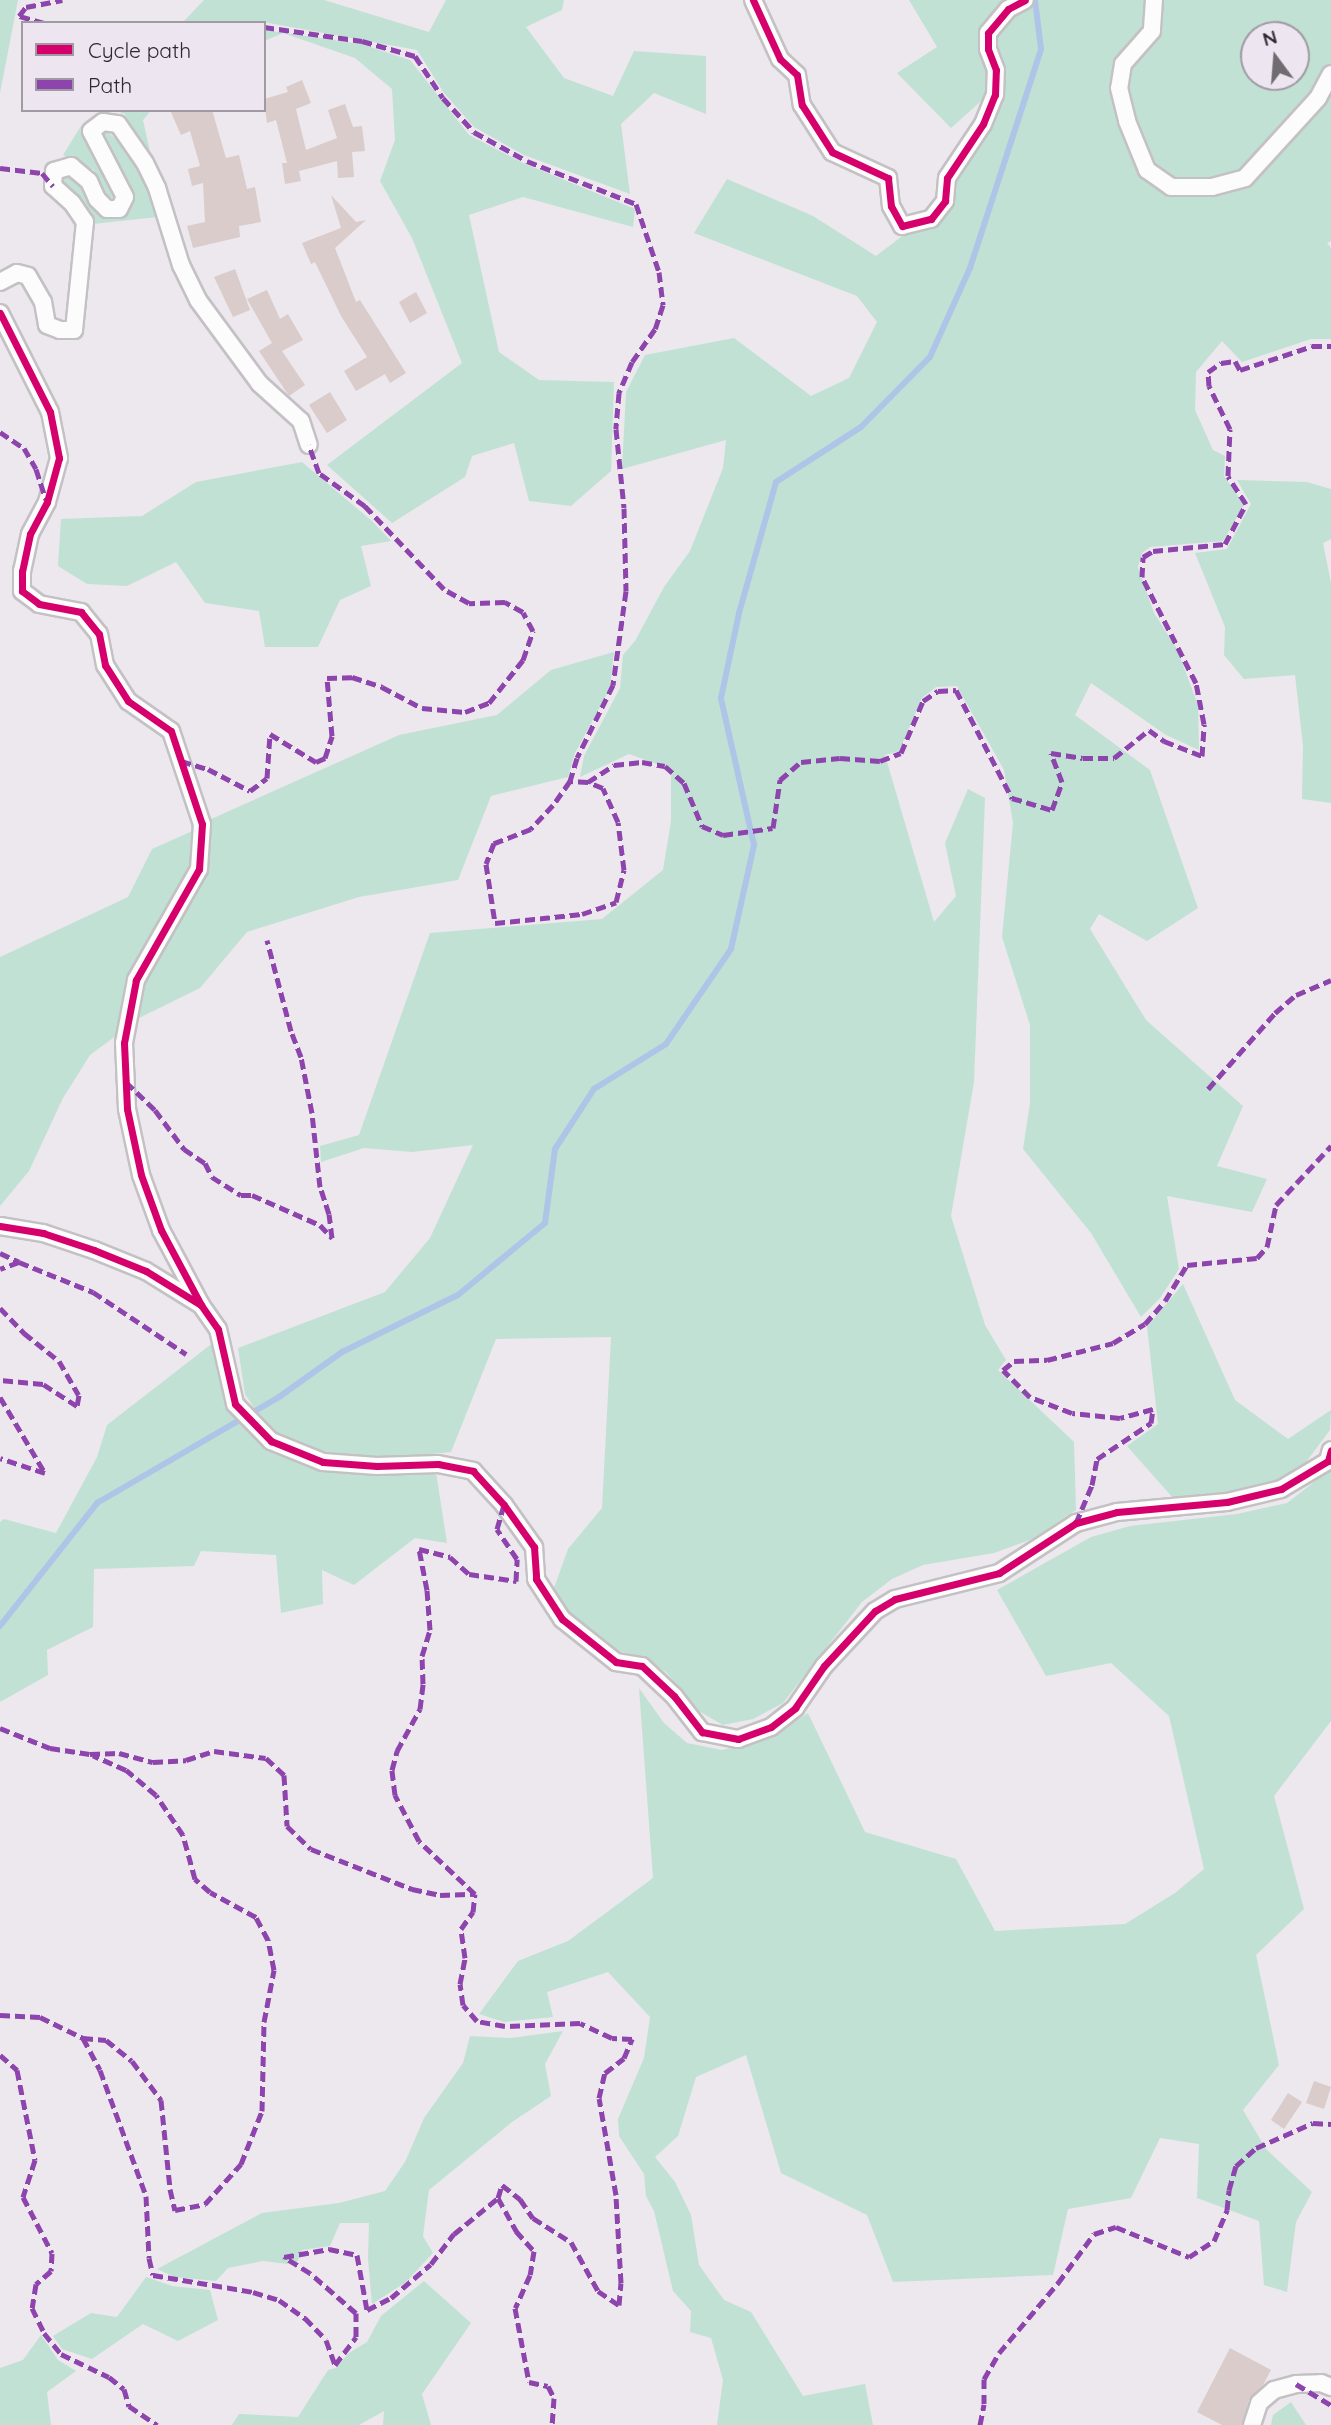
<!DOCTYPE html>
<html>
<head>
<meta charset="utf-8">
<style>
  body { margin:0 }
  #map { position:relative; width:1331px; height:2425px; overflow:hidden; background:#ece8ed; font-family:Quicksand,sans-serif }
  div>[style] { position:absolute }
  .green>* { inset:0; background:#c1e1d4 }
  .stream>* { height:6px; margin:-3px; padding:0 3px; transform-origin:3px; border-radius:3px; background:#afc5e8 }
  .building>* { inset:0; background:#d9ccca }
  .roads { filter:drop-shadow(2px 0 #c4c1c5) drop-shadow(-2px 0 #c4c1c5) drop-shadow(0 2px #c4c1c5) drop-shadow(0 -2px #c4c1c5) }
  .street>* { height:16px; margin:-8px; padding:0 8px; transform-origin:8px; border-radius:8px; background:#fcfcfc }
  .quiet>* { height:5px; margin-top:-2.5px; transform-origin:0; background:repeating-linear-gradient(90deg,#8e44ad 0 10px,transparent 0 15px) }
  .cycleway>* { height:7px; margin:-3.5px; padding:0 3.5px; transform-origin:3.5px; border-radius:3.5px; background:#d6006c }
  span { translate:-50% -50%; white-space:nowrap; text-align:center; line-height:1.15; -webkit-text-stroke:7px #ede5f0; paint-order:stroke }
  .legend { position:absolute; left:21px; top:21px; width:245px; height:91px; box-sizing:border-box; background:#ede5f0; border:2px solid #a09aa2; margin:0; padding:9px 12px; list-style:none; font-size:21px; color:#2d292e }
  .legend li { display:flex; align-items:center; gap:14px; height:35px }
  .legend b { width:35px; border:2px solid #a09aa2 }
  .north { position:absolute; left:1240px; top:21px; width:70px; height:70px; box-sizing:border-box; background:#ede5f0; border:2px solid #a09aa2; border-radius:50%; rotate:344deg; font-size:19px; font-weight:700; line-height:28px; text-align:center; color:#2d292e }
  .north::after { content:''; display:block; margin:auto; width:24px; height:32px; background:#706c71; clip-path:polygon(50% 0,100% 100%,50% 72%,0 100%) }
</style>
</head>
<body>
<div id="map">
  <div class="green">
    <i style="clip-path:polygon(0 0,18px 0,0 93px)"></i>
    <i style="clip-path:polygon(204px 0,324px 0,429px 32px,446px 0,564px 0,562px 10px,526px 27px,564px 78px,613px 96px,634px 51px,706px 56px,706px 114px,654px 93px,621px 124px,630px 194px,524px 155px,474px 127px,444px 93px,417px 50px,258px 21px,182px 23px)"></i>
    <i style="clip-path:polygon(909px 0,1009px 0,979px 29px,979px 49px,990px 70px,989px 94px,951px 128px,897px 73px,937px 47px)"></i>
    <i style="clip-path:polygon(1038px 0,1145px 0,1149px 10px,1139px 32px,1121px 52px,1116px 71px,1157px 182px,1223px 192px,1331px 82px,1331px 241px,1327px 243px,1331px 248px,1331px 339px,1311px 339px,1242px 362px,1222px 341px,1196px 372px,1195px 410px,1213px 450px,1225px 456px,1224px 476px,1244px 505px,1223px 541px,1150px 547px,1142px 553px,1138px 567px,1154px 613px,1177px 649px,1198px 705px,1199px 750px,1166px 735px,1091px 683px,1075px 715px,1150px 770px,1198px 908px,1147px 941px,1099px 914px,1090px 929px,1146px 1020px,1243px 1106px,1217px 1166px,1267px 1179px,1252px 1212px,1167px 1196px,1179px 1269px,1160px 1298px,1141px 1317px,1091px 1233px,1023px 1149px,1030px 1103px,1030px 1025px,1002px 937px,1013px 823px,1004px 770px,957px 686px,936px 687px,922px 698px,899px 751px,885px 755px,934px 922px,956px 896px,945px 843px,968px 789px,985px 798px,974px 1082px,951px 1216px,985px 1325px,1006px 1360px,998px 1370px,1074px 1442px,1076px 1510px,1032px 1539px,994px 1553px,923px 1565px,892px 1579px,862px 1602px,783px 1703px,753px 1719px,723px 1725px,697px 1710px,667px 1673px,645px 1658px,619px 1651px,570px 1614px,554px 1588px,568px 1549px,602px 1508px,611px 1337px,496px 1339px,451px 1452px,386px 1459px,357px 1458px,318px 1450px,275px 1433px,262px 1420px,245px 1394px,238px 1348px,385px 1292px,430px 1238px,473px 1145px,412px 1152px,364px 1148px,321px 1162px,320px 1146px,359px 1135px,430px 933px,602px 919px,663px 870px,671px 821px,671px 769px,629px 754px,580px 777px,584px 756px,620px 688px,623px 655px,635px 641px,664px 587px,690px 551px,723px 468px,726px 440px,622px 469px,626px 392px,645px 355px,734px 338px,811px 396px,849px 378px,877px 322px,857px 296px,694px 233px,727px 179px,813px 216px,876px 256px,905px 234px,940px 223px,956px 193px,958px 173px,997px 116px,1003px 88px,1003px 65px,993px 40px,1004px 19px)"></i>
    <i style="clip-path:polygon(evenodd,1160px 0,1331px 0,1331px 66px,1315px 96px,1240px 175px,1216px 182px,1173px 182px,1151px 168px,1122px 87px,1127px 63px,1160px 0,1254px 35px,1296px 35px,1296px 77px,1254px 77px,1254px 35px)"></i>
    <i style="clip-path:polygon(264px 30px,361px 44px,410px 60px,469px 135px,523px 163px,635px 209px,633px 227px,523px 197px,469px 215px,499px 352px,539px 380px,614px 382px,611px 471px,571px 506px,529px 501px,514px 443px,472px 456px,465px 477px,392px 523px,327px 465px,462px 363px,412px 238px,380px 181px,395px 140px,392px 89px,355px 58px,283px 33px,264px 41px)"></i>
    <i style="clip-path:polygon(113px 110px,147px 110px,149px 113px,143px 120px,150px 151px,134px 134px,125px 114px)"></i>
    <i style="clip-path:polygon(81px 126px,93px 153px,113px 182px,116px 197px,106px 198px,94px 170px,63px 155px)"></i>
    <i style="clip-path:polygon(107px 131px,134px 157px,146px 177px,158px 217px,93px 224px,61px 183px,59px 177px,70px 176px,98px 208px,110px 216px,126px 214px,130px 210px,134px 202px,130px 183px,102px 138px)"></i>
    <i style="clip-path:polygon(302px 462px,372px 521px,391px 541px,361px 546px,371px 586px,340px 600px,318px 647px,265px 647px,259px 611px,205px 603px,176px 562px,127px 586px,87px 584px,58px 566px,61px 519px,142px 516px,196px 482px)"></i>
    <i style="clip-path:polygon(1237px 480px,1307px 482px,1331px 489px,1331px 539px,1323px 543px,1331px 583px,1331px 803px,1302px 799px,1303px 746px,1295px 675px,1244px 679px,1224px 655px,1225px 627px,1195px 553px,1227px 549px,1251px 504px)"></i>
    <i style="clip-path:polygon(614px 652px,610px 688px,575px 753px,568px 777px,491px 796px,458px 880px,359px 897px,247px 932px,200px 988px,137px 1019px,145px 981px,204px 874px,209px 820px,399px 735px,497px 715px,551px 670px)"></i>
    <i style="clip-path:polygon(197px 829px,194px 869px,123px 1012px,117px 1035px,90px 1055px,63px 1098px,29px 1171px,0 1206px,0 957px,128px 897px,152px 849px)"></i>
    <i style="clip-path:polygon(1183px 1284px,1235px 1400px,1288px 1439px,1331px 1410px,1330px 1430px,1306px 1462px,1272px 1483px,1222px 1494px,1174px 1499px,1127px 1446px,1158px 1424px,1147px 1327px)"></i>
    <i style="clip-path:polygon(214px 1342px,222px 1367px,268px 1447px,323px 1470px,436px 1472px,447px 1543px,415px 1538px,354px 1585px,322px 1570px,323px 1604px,281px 1613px,276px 1555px,201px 1551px,194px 1566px,94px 1569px,93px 1627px,47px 1650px,48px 1675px,0 1702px,0 1522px,4px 1519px,56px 1533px,97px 1457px,107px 1425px)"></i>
    <i style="clip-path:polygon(1331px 1469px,1331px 1721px,1274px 1796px,1304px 1909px,1256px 1955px,1279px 2065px,1243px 2110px,1266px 2149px,1312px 2192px,1296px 2222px,1287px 2292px,1264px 2285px,1259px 2221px,1197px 2198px,1199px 2144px,1160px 2138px,1131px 2198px,1068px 2209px,1053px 2275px,893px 2282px,867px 2215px,781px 2173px,746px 2055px,696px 2077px,678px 2136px,655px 2157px,675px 2182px,691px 2215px,699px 2265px,724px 2300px,751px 2312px,803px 2396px,865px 2384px,873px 2425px,717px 2425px,723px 2380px,711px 2338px,690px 2332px,691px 2311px,673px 2291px,654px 2211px,646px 2196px,644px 2174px,619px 2136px,618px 2119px,644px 2058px,650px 2017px,608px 1972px,547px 1992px,553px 2017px,504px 2022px,479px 2014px,518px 1961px,568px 1941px,653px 1878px,639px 1688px,664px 1723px,687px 1743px,722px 1750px,771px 1738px,808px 1713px,865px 1832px,956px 1859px,995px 1931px,1125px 1924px,1175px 1893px,1204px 1869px,1169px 1716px,1111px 1663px,1046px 1676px,997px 1590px,1091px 1537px,1130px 1526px,1237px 1514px,1287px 1503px)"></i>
    <i style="clip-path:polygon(563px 2031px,545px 2064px,551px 2096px,512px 2122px,429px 2190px,423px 2236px,433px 2253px,406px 2282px,372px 2304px,368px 2259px,369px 2223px,340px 2223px,330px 2246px,302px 2250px,296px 2265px,263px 2261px,228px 2268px,216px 2281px,175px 2277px,157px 2269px,262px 2213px,339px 2203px,385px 2191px,405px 2162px,424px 2118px,463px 2063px,470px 2036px,511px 2038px)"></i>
    <i style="clip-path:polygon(146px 2277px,172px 2286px,210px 2290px,218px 2320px,178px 2341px,143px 2324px,92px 2359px,62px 2349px,53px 2336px,91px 2313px,117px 2317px)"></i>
    <i style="clip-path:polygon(424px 2281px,471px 2323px,422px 2394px,431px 2425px,383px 2425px,384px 2411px,359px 2425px,232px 2425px,239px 2414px,298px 2417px,328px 2370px,336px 2368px,349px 2353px,367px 2342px,381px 2316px)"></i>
    <i style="clip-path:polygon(41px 2335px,58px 2360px,76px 2371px,47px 2392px,51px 2425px,0 2425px,0 2368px,23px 2360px)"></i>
    <i style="clip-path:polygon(1291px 2402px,1306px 2425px,1271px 2425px,1273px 2415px)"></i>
  </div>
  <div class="stream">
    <i style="left:0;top:1626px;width:157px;rotate:-51.7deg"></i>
    <i style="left:97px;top:1503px;width:211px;rotate:-30.2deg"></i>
    <i style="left:279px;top:1397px;width:77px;rotate:-35.5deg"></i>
    <i style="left:342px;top:1352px;width:129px;rotate:-26.2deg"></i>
    <i style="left:458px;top:1295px;width:113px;rotate:-39.6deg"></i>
    <i style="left:545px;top:1223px;width:75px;rotate:-82.3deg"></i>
    <i style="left:555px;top:1149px;width:72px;rotate:-57deg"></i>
    <i style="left:594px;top:1089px;width:85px;rotate:-32deg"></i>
    <i style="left:666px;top:1044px;width:115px;rotate:-55.6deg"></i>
    <i style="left:731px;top:949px;width:107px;rotate:-77.5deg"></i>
    <i style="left:754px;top:845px;width:151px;rotate:-102.7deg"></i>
    <i style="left:721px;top:698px;width:87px;rotate:-78deg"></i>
    <i style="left:739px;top:613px;width:136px;rotate:-74.2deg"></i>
    <i style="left:776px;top:482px;width:101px;rotate:-32.9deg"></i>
    <i style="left:861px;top:427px;width:98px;rotate:-45.4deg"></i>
    <i style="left:930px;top:357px;width:98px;rotate:-65.8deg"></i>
    <i style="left:970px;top:268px;width:230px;rotate:-72deg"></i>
    <i style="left:1041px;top:49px;width:49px;rotate:-97deg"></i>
  </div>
  <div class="building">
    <i style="clip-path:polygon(302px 80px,311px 103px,296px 109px,306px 150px,337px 138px,328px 110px,345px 104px,353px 127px,362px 126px,365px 151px,352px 152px,354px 177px,338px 178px,337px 161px,299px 171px,301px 181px,285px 184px,282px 163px,287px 163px,276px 120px,267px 123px,264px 99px,288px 92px,286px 87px)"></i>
    <i style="clip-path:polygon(170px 110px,212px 110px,226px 158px,239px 155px,247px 189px,255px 187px,261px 222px,239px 226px,240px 237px,193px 248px,187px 226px,205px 222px,203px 183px,192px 186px,188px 169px,200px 166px,190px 131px,181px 135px)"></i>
    <i style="clip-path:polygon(331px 195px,356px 222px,366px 220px,335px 248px,356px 302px,360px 300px,406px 373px,390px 383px,385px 374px,356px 391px,344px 371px,367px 357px,341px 316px,315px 262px,311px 264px,302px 243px,341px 228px)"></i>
    <i style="clip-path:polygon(235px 269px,250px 310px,233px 317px,214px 277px)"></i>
    <i style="clip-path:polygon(267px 290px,280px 319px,288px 314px,303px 340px,282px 351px,305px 385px,289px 396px,259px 351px,272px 343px,247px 299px)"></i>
    <i style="clip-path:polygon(416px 292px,427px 313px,410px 323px,399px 302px)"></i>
    <i style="clip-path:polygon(330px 392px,347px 420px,327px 433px,309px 405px)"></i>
    <i style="clip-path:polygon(1314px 2081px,1331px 2087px,1324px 2109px,1306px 2103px)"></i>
    <i style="clip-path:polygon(1288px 2093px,1302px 2102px,1284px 2129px,1271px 2120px)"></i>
    <i style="clip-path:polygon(1230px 2348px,1271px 2370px,1263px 2385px,1249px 2399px,1242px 2425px,1222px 2425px,1197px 2412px)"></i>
  </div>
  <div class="roads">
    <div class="street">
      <i style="left:753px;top:0;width:65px;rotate:65.4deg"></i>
      <i style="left:780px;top:59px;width:23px;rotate:43deg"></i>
      <i style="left:797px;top:75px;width:30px;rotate:81deg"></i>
      <i style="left:802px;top:105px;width:56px;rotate:57.4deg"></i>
      <i style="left:832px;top:152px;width:62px;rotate:24.9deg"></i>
      <i style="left:888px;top:178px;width:28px;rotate:84deg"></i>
      <i style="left:891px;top:206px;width:23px;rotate:61deg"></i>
      <i style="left:902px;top:226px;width:30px;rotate:-14deg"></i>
      <i style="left:931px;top:219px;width:23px;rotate:-52deg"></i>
      <i style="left:945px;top:201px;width:23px;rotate:-85deg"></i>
      <i style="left:947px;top:178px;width:65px;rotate:-56.3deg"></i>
      <i style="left:983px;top:124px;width:31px;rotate:-68deg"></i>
      <i style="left:995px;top:95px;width:25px;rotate:-88deg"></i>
      <i style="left:996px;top:70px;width:22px;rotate:-111deg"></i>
      <i style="left:988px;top:49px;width:16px;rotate:-90deg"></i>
      <i style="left:988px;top:33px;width:31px;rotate:-50deg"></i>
      <i style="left:1008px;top:9px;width:19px;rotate:-28deg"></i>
      <i style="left:1154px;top:0;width:31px;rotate:94deg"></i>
      <i style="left:1152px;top:31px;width:44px;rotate:131.3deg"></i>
      <i style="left:1123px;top:64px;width:24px;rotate:99deg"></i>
      <i style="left:1119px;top:88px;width:34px;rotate:76deg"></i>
      <i style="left:1127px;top:121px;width:53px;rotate:67.8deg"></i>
      <i style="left:1147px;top:170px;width:29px;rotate:35deg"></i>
      <i style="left:1171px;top:187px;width:41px"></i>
      <i style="left:1212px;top:187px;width:34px;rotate:-15deg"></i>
      <i style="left:1245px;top:178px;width:108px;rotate:-47.6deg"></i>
      <i style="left:1318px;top:98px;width:27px;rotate:-62deg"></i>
      <i style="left:0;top:282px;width:19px;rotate:-28deg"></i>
      <i style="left:17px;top:273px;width:11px;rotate:15deg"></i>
      <i style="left:28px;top:276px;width:30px;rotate:60deg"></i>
      <i style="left:43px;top:302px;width:23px;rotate:80deg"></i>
      <i style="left:47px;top:325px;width:14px;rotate:21deg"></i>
      <i style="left:60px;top:330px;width:14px"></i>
      <i style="left:74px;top:330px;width:109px;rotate:-84.2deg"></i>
      <i style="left:85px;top:222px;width:23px;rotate:-124deg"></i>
      <i style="left:72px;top:203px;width:25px;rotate:-138deg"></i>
      <i style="left:53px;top:186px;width:15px;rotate:-86deg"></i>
      <i style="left:54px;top:171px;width:18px;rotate:-16deg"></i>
      <i style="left:71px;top:166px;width:23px;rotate:40deg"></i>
      <i style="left:89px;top:181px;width:20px;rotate:66deg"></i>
      <i style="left:97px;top:199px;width:14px;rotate:45deg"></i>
      <i style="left:107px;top:209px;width:12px"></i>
      <i style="left:119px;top:209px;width:13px;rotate:-63deg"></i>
      <i style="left:125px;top:197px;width:74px;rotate:-117.3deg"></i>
      <i style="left:91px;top:131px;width:15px;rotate:-37deg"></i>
      <i style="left:103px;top:122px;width:15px;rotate:8deg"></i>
      <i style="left:118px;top:124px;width:47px;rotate:55.3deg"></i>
      <i style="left:145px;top:163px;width:28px;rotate:64deg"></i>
      <i style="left:157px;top:188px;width:81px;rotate:72.7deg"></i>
      <i style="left:181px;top:265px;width:39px;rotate:64deg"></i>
      <i style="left:198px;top:300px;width:104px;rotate:53.6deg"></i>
      <i style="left:260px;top:384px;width:55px;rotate:42.1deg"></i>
      <i style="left:301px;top:421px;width:25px;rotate:72deg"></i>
      <i style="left:0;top:313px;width:111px;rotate:63.2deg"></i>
      <i style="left:50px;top:412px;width:47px;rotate:78.9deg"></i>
      <i style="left:59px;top:458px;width:46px;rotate:105.3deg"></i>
      <i style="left:47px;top:502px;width:36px;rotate:118deg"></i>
      <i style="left:30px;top:534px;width:38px;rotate:102deg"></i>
      <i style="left:22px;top:571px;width:20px;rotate:90deg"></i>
      <i style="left:22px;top:591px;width:21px;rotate:37deg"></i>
      <i style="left:39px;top:604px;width:43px;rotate:10.8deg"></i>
      <i style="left:81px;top:612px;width:28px;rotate:51deg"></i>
      <i style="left:99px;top:634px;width:32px;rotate:79deg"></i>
      <i style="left:105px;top:665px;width:43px;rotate:57.4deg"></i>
      <i style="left:128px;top:701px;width:52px;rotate:34.9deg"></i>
      <i style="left:171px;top:731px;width:98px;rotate:71.6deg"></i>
      <i style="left:202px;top:824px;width:45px;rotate:93.8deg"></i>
      <i style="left:199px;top:869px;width:128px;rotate:119.6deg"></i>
      <i style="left:136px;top:980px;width:64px;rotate:100.8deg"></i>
      <i style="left:124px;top:1043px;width:66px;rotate:87.4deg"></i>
      <i style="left:127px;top:1109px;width:67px;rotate:78deg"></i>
      <i style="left:141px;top:1175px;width:59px;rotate:70deg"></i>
      <i style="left:161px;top:1230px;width:83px;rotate:61.9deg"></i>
      <i style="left:0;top:1226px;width:44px;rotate:9.2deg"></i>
      <i style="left:43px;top:1233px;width:54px;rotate:18.4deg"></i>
      <i style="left:94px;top:1250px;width:56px;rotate:22deg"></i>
      <i style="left:146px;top:1271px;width:65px;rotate:31.7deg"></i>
      <i style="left:201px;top:1305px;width:29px;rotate:55deg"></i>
      <i style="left:218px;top:1329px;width:77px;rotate:77.2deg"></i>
      <i style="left:235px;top:1404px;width:52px;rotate:45.8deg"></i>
      <i style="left:271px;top:1441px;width:56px;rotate:22deg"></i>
      <i style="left:323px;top:1462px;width:54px;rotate:4.2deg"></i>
      <i style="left:377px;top:1466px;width:61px;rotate:-1.9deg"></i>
      <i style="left:438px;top:1464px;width:36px;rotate:11deg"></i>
      <i style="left:473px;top:1471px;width:46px;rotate:47.6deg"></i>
      <i style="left:504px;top:1505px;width:52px;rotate:54.5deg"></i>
      <i style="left:534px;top:1547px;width:32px;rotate:86deg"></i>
      <i style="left:536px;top:1579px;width:48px;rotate:57deg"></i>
      <i style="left:562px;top:1619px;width:69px;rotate:38.5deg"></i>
      <i style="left:616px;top:1662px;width:26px;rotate:9deg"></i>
      <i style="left:642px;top:1666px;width:44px;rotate:43.2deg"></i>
      <i style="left:674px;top:1696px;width:46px;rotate:52.1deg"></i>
      <i style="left:702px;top:1732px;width:37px;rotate:11deg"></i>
      <i style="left:738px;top:1739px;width:35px;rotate:-20deg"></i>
      <i style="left:771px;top:1727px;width:31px;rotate:-38deg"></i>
      <i style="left:795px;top:1708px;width:51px;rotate:-55.4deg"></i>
      <i style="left:824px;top:1666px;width:75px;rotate:-47.2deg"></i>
      <i style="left:875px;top:1611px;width:23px;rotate:-31deg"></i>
      <i style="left:895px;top:1599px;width:107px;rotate:-14deg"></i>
      <i style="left:999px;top:1573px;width:92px;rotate:-33deg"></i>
      <i style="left:1076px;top:1523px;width:42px;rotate:-15deg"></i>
      <i style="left:1117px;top:1512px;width:110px;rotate:-5.2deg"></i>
      <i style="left:1227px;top:1502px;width:56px;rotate:-13.5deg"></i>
      <i style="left:1281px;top:1489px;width:55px;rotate:-30.8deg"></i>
      <i style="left:1328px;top:1461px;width:11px;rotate:-75deg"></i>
      <i style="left:1252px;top:2425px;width:23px;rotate:-72deg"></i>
      <i style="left:1259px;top:2403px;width:20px;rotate:-41deg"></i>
      <i style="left:1274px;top:2390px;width:23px;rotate:-15deg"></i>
      <i style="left:1296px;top:2384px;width:25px;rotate:-2deg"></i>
      <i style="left:1321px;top:2383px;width:11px;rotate:22deg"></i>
    </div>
  </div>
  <div class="quiet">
    <i style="left:44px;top:23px;width:26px;rotate:-164deg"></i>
    <i style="left:19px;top:16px;width:11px;rotate:-52deg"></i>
    <i style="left:26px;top:7px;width:37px;rotate:-11deg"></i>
    <i style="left:264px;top:27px;width:99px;rotate:8.1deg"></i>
    <i style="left:362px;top:41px;width:55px;rotate:15.8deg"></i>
    <i style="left:415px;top:56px;width:50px;rotate:56.3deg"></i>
    <i style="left:443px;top:98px;width:46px;rotate:47.6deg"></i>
    <i style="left:474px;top:132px;width:60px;rotate:28.7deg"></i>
    <i style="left:527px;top:161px;width:117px;rotate:21.5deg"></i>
    <i style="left:636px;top:204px;width:72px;rotate:71.3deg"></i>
    <i style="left:659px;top:272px;width:33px;rotate:83deg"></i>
    <i style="left:663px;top:305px;width:25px;rotate:108deg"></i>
    <i style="left:655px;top:329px;width:40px;rotate:124.9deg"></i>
    <i style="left:632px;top:362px;width:34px;rotate:113deg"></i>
    <i style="left:619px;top:393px;width:36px;rotate:95deg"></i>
    <i style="left:616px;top:429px;width:79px;rotate:84.2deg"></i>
    <i style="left:624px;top:508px;width:83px;rotate:88.6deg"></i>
    <i style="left:626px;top:591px;width:95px;rotate:97.9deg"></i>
    <i style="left:613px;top:685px;width:81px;rotate:116.3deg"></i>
    <i style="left:577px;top:758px;width:24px;rotate:107deg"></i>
    <i style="left:570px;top:781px;width:29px;rotate:125deg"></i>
    <i style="left:553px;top:805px;width:33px;rotate:133deg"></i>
    <i style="left:531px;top:829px;width:40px;rotate:159deg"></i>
    <i style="left:494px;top:843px;width:22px;rotate:111deg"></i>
    <i style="left:486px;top:864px;width:60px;rotate:81.3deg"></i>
    <i style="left:495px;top:923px;width:87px;rotate:-5.9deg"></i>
    <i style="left:582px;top:914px;width:36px;rotate:-19deg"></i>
    <i style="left:616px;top:902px;width:33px;rotate:-76deg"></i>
    <i style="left:624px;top:870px;width:48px;rotate:-97.1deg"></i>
    <i style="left:618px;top:822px;width:37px;rotate:-114deg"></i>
    <i style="left:603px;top:788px;width:16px;rotate:-158deg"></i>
    <i style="left:588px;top:782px;width:18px;rotate:-177deg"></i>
    <i style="left:0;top:168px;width:42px;rotate:6.8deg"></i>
    <i style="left:42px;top:173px;width:17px;rotate:50deg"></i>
    <i style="left:0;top:432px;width:29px;rotate:34deg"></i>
    <i style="left:24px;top:448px;width:24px;rotate:60deg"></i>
    <i style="left:36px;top:469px;width:32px;rotate:72deg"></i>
    <i style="left:181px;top:761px;width:28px;rotate:17deg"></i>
    <i style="left:208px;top:769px;width:47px;rotate:27.6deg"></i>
    <i style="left:250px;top:791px;width:21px;rotate:-37deg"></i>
    <i style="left:267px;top:778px;width:44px;rotate:-86.1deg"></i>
    <i style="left:270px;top:734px;width:54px;rotate:31.3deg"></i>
    <i style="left:316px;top:762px;width:10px;rotate:-24deg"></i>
    <i style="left:325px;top:758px;width:23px;rotate:-72deg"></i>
    <i style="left:332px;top:736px;width:58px;rotate:-94.9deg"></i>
    <i style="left:327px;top:678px;width:25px;rotate:-2deg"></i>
    <i style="left:352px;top:677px;width:32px;rotate:18deg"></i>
    <i style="left:382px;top:687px;width:45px;rotate:27.7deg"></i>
    <i style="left:422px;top:708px;width:43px;rotate:5.3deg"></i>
    <i style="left:465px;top:712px;width:26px;rotate:-21deg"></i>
    <i style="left:489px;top:703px;width:55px;rotate:-51.7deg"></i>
    <i style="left:523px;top:660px;width:31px;rotate:-71deg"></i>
    <i style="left:533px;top:631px;width:21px;rotate:-118deg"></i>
    <i style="left:523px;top:612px;width:21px;rotate:-151deg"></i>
    <i style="left:505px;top:602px;width:36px;rotate:178deg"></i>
    <i style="left:469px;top:603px;width:29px;rotate:-151deg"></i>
    <i style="left:444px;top:589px;width:115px;rotate:-133.6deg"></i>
    <i style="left:365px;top:506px;width:57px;rotate:-144.3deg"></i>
    <i style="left:319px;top:473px;width:30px;rotate:-110deg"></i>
    <i style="left:588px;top:782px;width:31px;rotate:-33deg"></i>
    <i style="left:614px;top:765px;width:28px;rotate:-6deg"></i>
    <i style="left:642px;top:762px;width:23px;rotate:10deg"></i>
    <i style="left:665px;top:766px;width:25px;rotate:42deg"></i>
    <i style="left:684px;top:783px;width:47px;rotate:67.3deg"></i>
    <i style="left:702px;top:826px;width:23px;rotate:23deg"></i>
    <i style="left:723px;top:835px;width:50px;rotate:-8deg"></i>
    <i style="left:773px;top:828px;width:49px;rotate:-81.7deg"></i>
    <i style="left:780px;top:780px;width:28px;rotate:-41deg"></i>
    <i style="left:801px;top:762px;width:39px;rotate:-6deg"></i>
    <i style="left:840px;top:758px;width:40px;rotate:4.3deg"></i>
    <i style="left:880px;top:761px;width:22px;rotate:-21deg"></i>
    <i style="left:901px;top:753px;width:56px;rotate:-67.1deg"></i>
    <i style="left:923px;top:701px;width:18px;rotate:-34deg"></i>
    <i style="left:938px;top:691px;width:18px;rotate:-3deg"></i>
    <i style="left:956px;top:690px;width:122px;rotate:62.6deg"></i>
    <i style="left:1012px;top:798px;width:42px;rotate:16.7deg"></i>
    <i style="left:1052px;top:810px;width:30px;rotate:-70deg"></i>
    <i style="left:1062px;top:782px;width:31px;rotate:-111deg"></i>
    <i style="left:1051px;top:753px;width:32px;rotate:9deg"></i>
    <i style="left:1083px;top:758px;width:31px"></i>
    <i style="left:1114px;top:758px;width:45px;rotate:-38.7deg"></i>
    <i style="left:1149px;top:730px;width:19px;rotate:36deg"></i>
    <i style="left:1164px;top:741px;width:41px;rotate:21.5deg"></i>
    <i style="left:1202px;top:756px;width:32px;rotate:-86deg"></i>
    <i style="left:1204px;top:724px;width:42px;rotate:-101deg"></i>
    <i style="left:1196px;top:683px;width:119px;rotate:-117deg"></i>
    <i style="left:1142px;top:577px;width:20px;rotate:-87deg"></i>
    <i style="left:1143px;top:557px;width:12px;rotate:-31deg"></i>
    <i style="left:1153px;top:551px;width:72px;rotate:-5.6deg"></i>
    <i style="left:1225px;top:544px;width:45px;rotate:-62.3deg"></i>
    <i style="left:1246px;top:504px;width:33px;rotate:-123deg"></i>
    <i style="left:1228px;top:476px;width:47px;rotate:-87.6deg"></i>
    <i style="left:1230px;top:429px;width:48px;rotate:-116deg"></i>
    <i style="left:1209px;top:386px;width:14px;rotate:-94deg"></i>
    <i style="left:1208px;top:372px;width:16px;rotate:-35deg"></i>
    <i style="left:1221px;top:363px;width:14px;rotate:-8deg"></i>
    <i style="left:1235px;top:361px;width:10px;rotate:61deg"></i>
    <i style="left:1240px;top:370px;width:76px;rotate:-18.4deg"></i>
    <i style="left:1312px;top:346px;width:19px"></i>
    <i style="left:126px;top:1082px;width:40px;rotate:44deg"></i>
    <i style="left:155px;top:1110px;width:49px;rotate:53.4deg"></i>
    <i style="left:184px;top:1149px;width:25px;rotate:34deg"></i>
    <i style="left:205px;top:1163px;width:16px;rotate:63deg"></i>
    <i style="left:212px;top:1177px;width:34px;rotate:32deg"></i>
    <i style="left:241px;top:1195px;width:11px"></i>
    <i style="left:252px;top:1195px;width:74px;rotate:23.8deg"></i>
    <i style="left:320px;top:1225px;width:18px;rotate:47deg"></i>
    <i style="left:332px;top:1238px;width:24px;rotate:-97deg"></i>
    <i style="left:329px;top:1214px;width:28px;rotate:-108deg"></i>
    <i style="left:320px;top:1187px;width:74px;rotate:-96.2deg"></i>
    <i style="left:312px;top:1113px;width:57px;rotate:-101.1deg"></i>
    <i style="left:301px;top:1057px;width:28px;rotate:-111deg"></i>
    <i style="left:291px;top:1031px;width:94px;rotate:-104.8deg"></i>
    <i style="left:1208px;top:1089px;width:101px;rotate:-48.6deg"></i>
    <i style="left:1275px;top:1013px;width:28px;rotate:-41deg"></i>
    <i style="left:1296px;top:995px;width:38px;rotate:-23deg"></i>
    <i style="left:0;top:1253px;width:21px;rotate:25deg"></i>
    <i style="left:19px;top:1262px;width:20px;rotate:160deg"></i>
    <i style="left:19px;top:1262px;width:80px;rotate:22.1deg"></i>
    <i style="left:93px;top:1292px;width:112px;rotate:33.7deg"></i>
    <i style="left:0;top:1308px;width:35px;rotate:46deg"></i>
    <i style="left:24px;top:1333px;width:45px;rotate:38.7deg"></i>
    <i style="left:59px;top:1361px;width:39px;rotate:60deg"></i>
    <i style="left:79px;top:1395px;width:11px;rotate:100deg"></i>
    <i style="left:77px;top:1406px;width:40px;rotate:-147.1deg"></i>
    <i style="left:43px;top:1384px;width:43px;rotate:-174.7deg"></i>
    <i style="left:0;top:1397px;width:88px;rotate:59.4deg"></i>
    <i style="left:45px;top:1473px;width:47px;rotate:-161.6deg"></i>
    <i style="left:1076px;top:1523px;width:41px;rotate:-67.2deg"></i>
    <i style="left:1092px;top:1485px;width:26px;rotate:-79deg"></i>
    <i style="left:1097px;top:1459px;width:65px;rotate:-33.7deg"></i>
    <i style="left:1151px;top:1423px;width:14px;rotate:-82deg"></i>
    <i style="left:1153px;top:1409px;width:34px;rotate:165deg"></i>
    <i style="left:1120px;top:1418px;width:48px;rotate:-174.1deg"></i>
    <i style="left:1072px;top:1413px;width:45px;rotate:-159.1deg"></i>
    <i style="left:1030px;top:1397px;width:38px;rotate:-135deg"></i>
    <i style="left:1003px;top:1370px;width:14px;rotate:-39deg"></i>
    <i style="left:1014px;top:1361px;width:33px;rotate:-2deg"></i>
    <i style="left:1047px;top:1360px;width:68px;rotate:-14.4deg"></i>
    <i style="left:1113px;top:1343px;width:37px;rotate:-31deg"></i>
    <i style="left:1145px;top:1324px;width:30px;rotate:-49deg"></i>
    <i style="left:1165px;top:1301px;width:42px;rotate:-58.6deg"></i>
    <i style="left:1187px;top:1265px;width:70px;rotate:-5.7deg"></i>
    <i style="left:1257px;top:1258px;width:15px;rotate:-48deg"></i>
    <i style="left:1267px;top:1247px;width:43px;rotate:-77.9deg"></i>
    <i style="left:1276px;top:1205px;width:81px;rotate:-47deg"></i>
    <i style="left:0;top:1728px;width:54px;rotate:21.8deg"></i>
    <i style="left:50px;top:1748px;width:40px;rotate:8.5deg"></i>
    <i style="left:90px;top:1754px;width:29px;rotate:-2deg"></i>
    <i style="left:119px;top:1753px;width:35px;rotate:15deg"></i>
    <i style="left:153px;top:1762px;width:33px;rotate:-3deg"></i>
    <i style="left:186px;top:1760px;width:29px;rotate:-18deg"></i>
    <i style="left:214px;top:1751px;width:52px;rotate:7.7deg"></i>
    <i style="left:266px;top:1758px;width:25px;rotate:43deg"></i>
    <i style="left:284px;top:1775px;width:51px;rotate:86.6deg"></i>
    <i style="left:287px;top:1826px;width:33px;rotate:44deg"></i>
    <i style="left:311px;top:1849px;width:109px;rotate:21.6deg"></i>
    <i style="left:412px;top:1889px;width:29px;rotate:12deg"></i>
    <i style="left:440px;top:1895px;width:35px;rotate:-2deg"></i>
    <i style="left:475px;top:1894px;width:77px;rotate:-136.6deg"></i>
    <i style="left:419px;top:1841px;width:52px;rotate:-117.6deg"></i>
    <i style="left:395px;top:1795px;width:25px;rotate:-97deg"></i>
    <i style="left:392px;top:1770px;width:20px;rotate:-75deg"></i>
    <i style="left:397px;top:1751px;width:48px;rotate:-61.3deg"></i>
    <i style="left:420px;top:1709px;width:25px;rotate:-83deg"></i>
    <i style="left:423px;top:1684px;width:28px;rotate:-92deg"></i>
    <i style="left:422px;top:1656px;width:27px;rotate:-73deg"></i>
    <i style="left:430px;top:1630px;width:40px;rotate:-94.3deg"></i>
    <i style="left:427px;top:1590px;width:42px;rotate:-101deg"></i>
    <i style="left:419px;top:1549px;width:32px;rotate:14deg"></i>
    <i style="left:450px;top:1557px;width:25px;rotate:42deg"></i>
    <i style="left:469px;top:1574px;width:48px;rotate:8.5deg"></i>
    <i style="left:516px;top:1581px;width:22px;rotate:-87deg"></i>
    <i style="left:517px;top:1559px;width:36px;rotate:-124deg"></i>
    <i style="left:497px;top:1529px;width:25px;rotate:-74deg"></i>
    <i style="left:0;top:2015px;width:40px;rotate:2.9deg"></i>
    <i style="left:40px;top:2017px;width:48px;rotate:26deg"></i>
    <i style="left:83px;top:2038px;width:23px;rotate:5deg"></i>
    <i style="left:106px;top:2040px;width:33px;rotate:39deg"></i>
    <i style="left:132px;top:2061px;width:49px;rotate:53.4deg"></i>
    <i style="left:161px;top:2100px;width:89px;rotate:84.2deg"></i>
    <i style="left:170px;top:2189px;width:22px;rotate:77deg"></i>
    <i style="left:175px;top:2210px;width:31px;rotate:-11deg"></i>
    <i style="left:205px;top:2204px;width:54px;rotate:-48deg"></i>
    <i style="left:241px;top:2164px;width:57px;rotate:-68.4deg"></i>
    <i style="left:262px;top:2111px;width:89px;rotate:-88.7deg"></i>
    <i style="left:264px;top:2022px;width:53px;rotate:-79.1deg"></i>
    <i style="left:274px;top:1970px;width:31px;rotate:-101deg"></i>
    <i style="left:268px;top:1940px;width:26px;rotate:-118deg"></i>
    <i style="left:256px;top:1917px;width:52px;rotate:-151.5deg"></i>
    <i style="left:210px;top:1892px;width:20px;rotate:-139deg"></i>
    <i style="left:195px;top:1879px;width:46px;rotate:-105.3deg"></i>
    <i style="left:183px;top:1835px;width:48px;rotate:-124deg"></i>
    <i style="left:156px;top:1795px;width:39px;rotate:-140deg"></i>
    <i style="left:126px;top:1770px;width:36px;rotate:-156deg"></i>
    <i style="left:83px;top:2038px;width:36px;rotate:62deg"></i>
    <i style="left:100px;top:2070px;width:134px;rotate:69.9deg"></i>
    <i style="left:146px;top:2196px;width:62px;rotate:87.2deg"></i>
    <i style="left:149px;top:2258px;width:17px;rotate:77deg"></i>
    <i style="left:153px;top:2275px;width:101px;rotate:9.6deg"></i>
    <i style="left:253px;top:2292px;width:27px;rotate:17deg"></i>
    <i style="left:279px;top:2300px;width:32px;rotate:35deg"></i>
    <i style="left:305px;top:2318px;width:30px;rotate:46deg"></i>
    <i style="left:326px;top:2340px;width:27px;rotate:70deg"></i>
    <i style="left:335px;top:2365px;width:35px;rotate:-53deg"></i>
    <i style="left:356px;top:2337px;width:24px;rotate:-90deg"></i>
    <i style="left:356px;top:2313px;width:61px;rotate:-139deg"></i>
    <i style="left:310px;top:2273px;width:31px;rotate:-148deg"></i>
    <i style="left:284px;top:2257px;width:46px;rotate:-10.1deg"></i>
    <i style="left:329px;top:2249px;width:29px;rotate:12deg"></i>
    <i style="left:357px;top:2255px;width:56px;rotate:79.7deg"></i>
    <i style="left:367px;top:2310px;width:27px;rotate:-27deg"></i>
    <i style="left:391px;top:2298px;width:52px;rotate:-40.4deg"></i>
    <i style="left:431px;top:2264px;width:38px;rotate:-53deg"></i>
    <i style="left:454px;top:2234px;width:57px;rotate:-39.3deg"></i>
    <i style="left:498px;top:2198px;width:14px;rotate:-73deg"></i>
    <i style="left:502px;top:2185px;width:23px;rotate:38deg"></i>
    <i style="left:520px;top:2199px;width:23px;rotate:56deg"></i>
    <i style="left:533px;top:2218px;width:45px;rotate:32.3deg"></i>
    <i style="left:571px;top:2242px;width:56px;rotate:61.1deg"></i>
    <i style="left:598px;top:2291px;width:25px;rotate:34deg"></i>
    <i style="left:619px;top:2305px;width:22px;rotate:-85deg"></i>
    <i style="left:621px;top:2283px;width:88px;rotate:-93.3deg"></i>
    <i style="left:616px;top:2195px;width:98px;rotate:-99.9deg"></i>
    <i style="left:599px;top:2098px;width:26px;rotate:-77deg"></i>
    <i style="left:605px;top:2073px;width:24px;rotate:-38deg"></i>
    <i style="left:624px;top:2058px;width:21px;rotate:-67deg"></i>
    <i style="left:632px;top:2039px;width:20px;rotate:-177deg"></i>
    <i style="left:612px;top:2038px;width:35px;rotate:-155deg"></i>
    <i style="left:580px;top:2023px;width:75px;rotate:177.7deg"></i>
    <i style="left:505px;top:2026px;width:28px;rotate:-170deg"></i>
    <i style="left:477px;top:2021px;width:21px;rotate:-131deg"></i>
    <i style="left:463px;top:2005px;width:21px;rotate:-98deg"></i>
    <i style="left:460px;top:1984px;width:26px;rotate:-79deg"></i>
    <i style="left:465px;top:1958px;width:29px;rotate:-98deg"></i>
    <i style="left:461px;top:1929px;width:21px;rotate:-55deg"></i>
    <i style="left:473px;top:1912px;width:18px;rotate:-84deg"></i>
    <i style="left:0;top:2055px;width:23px;rotate:41deg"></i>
    <i style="left:17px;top:2070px;width:92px;rotate:78.7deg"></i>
    <i style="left:35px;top:2160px;width:39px;rotate:108deg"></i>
    <i style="left:23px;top:2197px;width:63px;rotate:62.6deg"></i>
    <i style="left:52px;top:2253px;width:18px;rotate:93deg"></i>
    <i style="left:51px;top:2271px;width:20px;rotate:139deg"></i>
    <i style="left:36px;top:2284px;width:24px;rotate:99deg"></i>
    <i style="left:32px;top:2308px;width:28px;rotate:64deg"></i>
    <i style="left:44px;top:2333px;width:27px;rotate:51deg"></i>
    <i style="left:61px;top:2354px;width:53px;rotate:25.6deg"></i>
    <i style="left:109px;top:2377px;width:19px;rotate:39deg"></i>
    <i style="left:124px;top:2389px;width:18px;rotate:74deg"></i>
    <i style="left:129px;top:2406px;width:34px;rotate:34deg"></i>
    <i style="left:498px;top:2198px;width:38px;rotate:61deg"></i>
    <i style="left:516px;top:2231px;width:27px;rotate:48deg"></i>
    <i style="left:534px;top:2251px;width:24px;rotate:99deg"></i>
    <i style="left:530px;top:2275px;width:36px;rotate:114deg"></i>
    <i style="left:515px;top:2308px;width:75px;rotate:79.3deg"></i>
    <i style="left:529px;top:2382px;width:19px;rotate:12deg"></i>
    <i style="left:548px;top:2386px;width:13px;rotate:63deg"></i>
    <i style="left:554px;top:2398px;width:27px;rotate:94deg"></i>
    <i style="left:1296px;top:2384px;width:41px;rotate:31deg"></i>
    <i style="left:980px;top:2425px;width:21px;rotate:-79deg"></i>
    <i style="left:984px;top:2404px;width:25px;rotate:-90deg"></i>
    <i style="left:984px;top:2379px;width:30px;rotate:-60deg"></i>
    <i style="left:999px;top:2353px;width:92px;rotate:-49.9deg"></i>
    <i style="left:1058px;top:2283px;width:61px;rotate:-53.7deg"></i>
    <i style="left:1094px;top:2234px;width:23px;rotate:-18deg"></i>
    <i style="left:1116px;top:2227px;width:79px;rotate:22.3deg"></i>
    <i style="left:1189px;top:2257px;width:30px;rotate:-33deg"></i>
    <i style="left:1214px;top:2241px;width:34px;rotate:-67deg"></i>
    <i style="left:1227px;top:2210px;width:20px;rotate:-84deg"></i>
    <i style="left:1229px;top:2190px;width:25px;rotate:-74deg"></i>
    <i style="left:1236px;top:2166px;width:27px;rotate:-42deg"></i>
    <i style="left:1256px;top:2148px;width:62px;rotate:-23.7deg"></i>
    <i style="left:1313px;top:2123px;width:18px;rotate:3deg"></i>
  </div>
  <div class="cycleway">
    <i style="left:753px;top:0;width:65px;rotate:65.4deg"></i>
    <i style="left:780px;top:59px;width:23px;rotate:43deg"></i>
    <i style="left:797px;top:75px;width:30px;rotate:81deg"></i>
    <i style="left:802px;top:105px;width:56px;rotate:57.4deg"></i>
    <i style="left:832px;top:152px;width:62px;rotate:24.9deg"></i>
    <i style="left:888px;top:178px;width:28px;rotate:84deg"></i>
    <i style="left:891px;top:206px;width:23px;rotate:61deg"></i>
    <i style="left:902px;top:226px;width:30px;rotate:-14deg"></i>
    <i style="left:931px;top:219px;width:23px;rotate:-52deg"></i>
    <i style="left:945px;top:201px;width:23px;rotate:-85deg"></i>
    <i style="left:947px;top:178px;width:65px;rotate:-56.3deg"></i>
    <i style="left:983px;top:124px;width:31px;rotate:-68deg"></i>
    <i style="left:995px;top:95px;width:25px;rotate:-88deg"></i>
    <i style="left:996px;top:70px;width:22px;rotate:-111deg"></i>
    <i style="left:988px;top:49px;width:16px;rotate:-90deg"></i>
    <i style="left:988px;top:33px;width:31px;rotate:-50deg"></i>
    <i style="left:1008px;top:9px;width:19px;rotate:-28deg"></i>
    <i style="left:0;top:313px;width:111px;rotate:63.2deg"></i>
    <i style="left:50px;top:412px;width:47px;rotate:78.9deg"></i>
    <i style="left:59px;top:458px;width:46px;rotate:105.3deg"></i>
    <i style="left:47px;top:502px;width:36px;rotate:118deg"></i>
    <i style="left:30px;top:534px;width:38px;rotate:102deg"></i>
    <i style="left:22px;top:571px;width:20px;rotate:90deg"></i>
    <i style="left:22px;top:591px;width:21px;rotate:37deg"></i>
    <i style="left:39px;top:604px;width:43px;rotate:10.8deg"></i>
    <i style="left:81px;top:612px;width:28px;rotate:51deg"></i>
    <i style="left:99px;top:634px;width:32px;rotate:79deg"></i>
    <i style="left:105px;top:665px;width:43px;rotate:57.4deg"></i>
    <i style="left:128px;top:701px;width:52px;rotate:34.9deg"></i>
    <i style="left:171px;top:731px;width:98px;rotate:71.6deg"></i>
    <i style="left:202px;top:824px;width:45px;rotate:93.8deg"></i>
    <i style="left:199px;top:869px;width:128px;rotate:119.6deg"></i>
    <i style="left:136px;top:980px;width:64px;rotate:100.8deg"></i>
    <i style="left:124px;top:1043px;width:66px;rotate:87.4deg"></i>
    <i style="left:127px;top:1109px;width:67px;rotate:78deg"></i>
    <i style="left:141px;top:1175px;width:59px;rotate:70deg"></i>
    <i style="left:161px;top:1230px;width:85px;rotate:61.9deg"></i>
    <i style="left:0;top:1226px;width:44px;rotate:9.2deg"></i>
    <i style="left:43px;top:1233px;width:54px;rotate:18.4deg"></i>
    <i style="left:94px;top:1250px;width:56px;rotate:22deg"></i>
    <i style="left:146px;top:1271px;width:65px;rotate:31.7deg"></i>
    <i style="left:201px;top:1305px;width:29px;rotate:55deg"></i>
    <i style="left:218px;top:1329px;width:77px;rotate:77.2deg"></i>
    <i style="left:235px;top:1404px;width:52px;rotate:45.8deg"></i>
    <i style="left:271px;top:1441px;width:56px;rotate:22deg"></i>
    <i style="left:323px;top:1462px;width:54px;rotate:4.2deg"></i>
    <i style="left:377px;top:1466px;width:61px;rotate:-1.9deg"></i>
    <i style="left:438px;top:1464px;width:36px;rotate:11deg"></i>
    <i style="left:473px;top:1471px;width:46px;rotate:47.6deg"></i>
    <i style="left:504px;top:1505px;width:52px;rotate:54.5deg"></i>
    <i style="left:534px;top:1547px;width:32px;rotate:86deg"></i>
    <i style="left:536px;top:1579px;width:48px;rotate:57deg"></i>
    <i style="left:562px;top:1619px;width:69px;rotate:38.5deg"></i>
    <i style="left:616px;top:1662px;width:26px;rotate:9deg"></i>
    <i style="left:642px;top:1666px;width:44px;rotate:43.2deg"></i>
    <i style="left:674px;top:1696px;width:46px;rotate:52.1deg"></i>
    <i style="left:702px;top:1732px;width:37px;rotate:11deg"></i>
    <i style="left:738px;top:1739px;width:35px;rotate:-20deg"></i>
    <i style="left:771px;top:1727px;width:31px;rotate:-38deg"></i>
    <i style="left:795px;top:1708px;width:51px;rotate:-55.4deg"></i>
    <i style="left:824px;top:1666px;width:75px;rotate:-47.2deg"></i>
    <i style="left:875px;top:1611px;width:23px;rotate:-31deg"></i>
    <i style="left:895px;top:1599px;width:107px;rotate:-14deg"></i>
    <i style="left:999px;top:1573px;width:92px;rotate:-33deg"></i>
    <i style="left:1076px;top:1523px;width:42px;rotate:-15deg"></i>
    <i style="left:1117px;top:1512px;width:110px;rotate:-5.2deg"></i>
    <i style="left:1227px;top:1502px;width:56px;rotate:-13.5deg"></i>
    <i style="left:1281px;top:1489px;width:55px;rotate:-30.8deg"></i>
    <i style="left:1328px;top:1461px;width:11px;rotate:-75deg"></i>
  </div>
  <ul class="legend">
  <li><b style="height:9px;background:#d6006c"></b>Cycle path</li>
  <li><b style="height:9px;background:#8e44ad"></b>Path</li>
  </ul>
  <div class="north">N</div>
</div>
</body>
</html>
